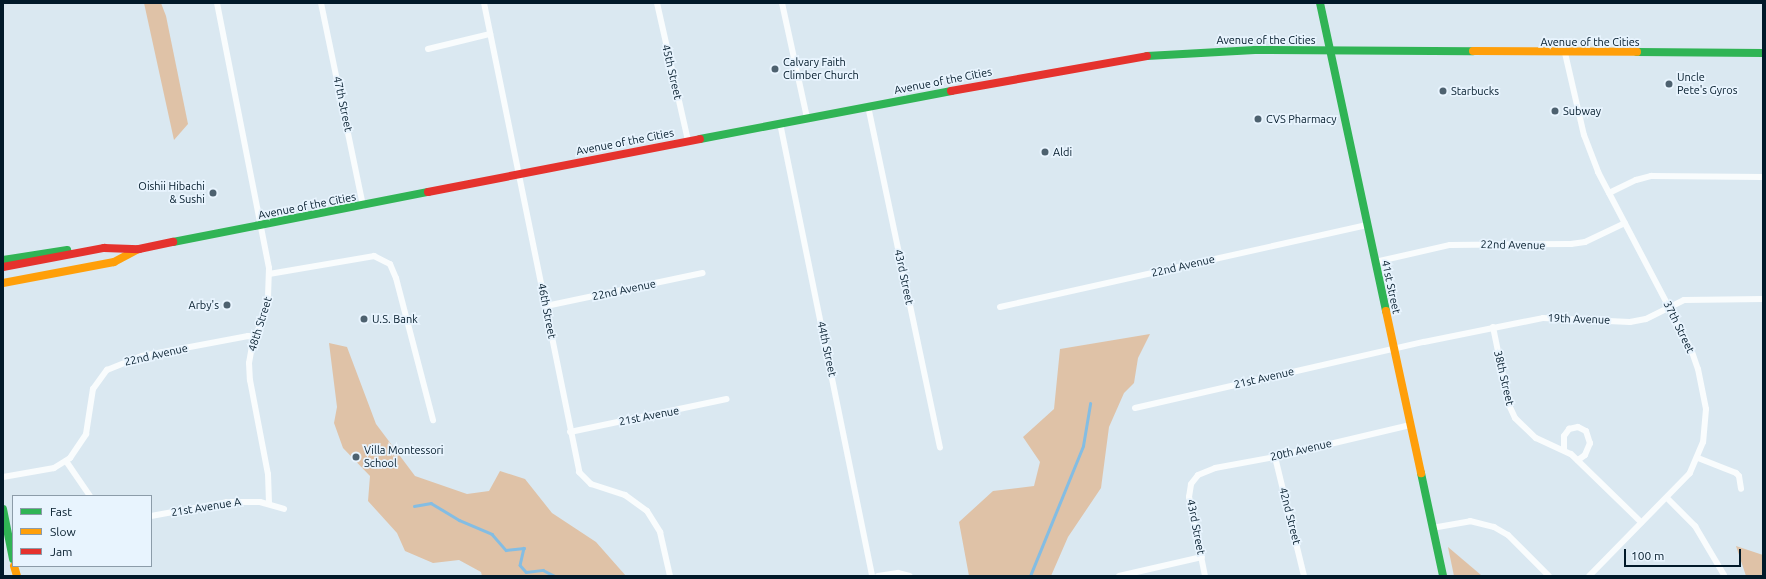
<!DOCTYPE html>
<html>
<head>
<meta charset="utf-8">
<style>
  body { margin:0 }
  #map { position:relative; width:1766px; height:579px; overflow:hidden; background:#dae8f1; font-family:Ubuntu,sans-serif }
  div>[style] { position:absolute }
  .forest>* { inset:0; background:#dfc2a7 }
  .stream>* { height:2.5px; margin:-1.25px; padding:0 1.25px; transform-origin:1.25px; border-radius:1.25px; background:#84bde3 }
  .street>* { height:6px; margin:-3px; padding:0 3px; transform-origin:3px; border-radius:3px; background:#f9fcfd }
  .fast>* { height:8px; margin:-4px; padding:0 4px; transform-origin:4px; border-radius:4px; background:#30b455 }
  .slow>* { height:8px; margin:-4px; padding:0 4px; transform-origin:4px; border-radius:4px; background:#ff9f0a }
  .jam>* { height:8px; margin:-4px; padding:0 4px; transform-origin:4px; border-radius:4px; background:#e5322d }
  .dots>* { width:11px; height:11px; translate:-50% -50%; box-sizing:border-box; border:2px solid #e8f4fe; border-radius:50% }
  span { translate:-50% -50%; white-space:nowrap; text-align:center; line-height:1.15; -webkit-text-stroke:3.5px #e8f4fe; paint-order:stroke }
  .street-label { font-size:11px; color:#011929 }
  .poi-label { font-size:11px; color:#011929 }
  .left { translate:0 -50%; text-align:left }
  .right { translate:-100% -50%; text-align:right }
  .frame { position:absolute; inset:0; border:4px solid #011929; pointer-events:none }
  .legend { position:absolute; left:12px; top:495px; width:140px; height:72px; box-sizing:border-box; background:#e8f4fe; border:1px solid #8c9ca9; margin:0; padding:5px 7px; list-style:none; font-size:12px; color:#011929 }
  .legend li { display:flex; align-items:center; gap:8px; height:20px }
  .legend b { width:20px; border:1px solid #8c9ca9 }
  .scale { position:absolute; left:1624px; top:549px; width:117px; height:18px; box-sizing:border-box; border:2px solid #011929; border-top:0; padding-left:5px; font-size:12px; line-height:14px; white-space:nowrap; color:#011929; -webkit-text-stroke:3px #e8f4fe; paint-order:stroke }
</style>
</head>
<body>
<div id="map">
  <div class="forest">
    <i style="clip-path:polygon(144px 3px,161px 3px,166px 16px,188px 124px,174px 140px)"></i>
    <i style="clip-path:polygon(1150px 334px,1138px 358px,1134px 383px,1124px 393px,1109px 427px,1101px 488px,1068px 537px,1051px 576px,969px 576px,959px 522px,993px 491px,1034px 486px,1040px 462px,1023px 437px,1054px 409px,1060px 349px)"></i>
    <i style="clip-path:polygon(329px 343px,347px 347px,376px 424px,415px 476px,467px 494px,489px 491px,500px 471px,525px 479px,552px 513px,596px 542px,626px 576px,482px 576px,481px 572px,459px 560px,433px 563px,405px 551px,397px 533px,368px 501px,370px 476px,343px 448px,334px 423px,337px 407px)"></i>
    <i style="clip-path:polygon(1736px 546px,1763px 555px,1763px 576px,1746px 576px)"></i>
    <i style="clip-path:polygon(1448px 547px,1481px 575px,1481px 576px,1454px 576px)"></i>
  </div>
  <div class="stream">
    <i style="left:414px;top:506px;width:17px;rotate:-10deg"></i>
    <i style="left:431px;top:503px;width:33px;rotate:31deg"></i>
    <i style="left:459px;top:520px;width:36px;rotate:23deg"></i>
    <i style="left:492px;top:534px;width:21px;rotate:49deg"></i>
    <i style="left:506px;top:550px;width:18px;rotate:-6deg"></i>
    <i style="left:524px;top:548px;width:17px;rotate:103deg"></i>
    <i style="left:520px;top:565px;width:9px;rotate:49deg"></i>
    <i style="left:526px;top:572px;width:17px;rotate:-7deg"></i>
    <i style="left:543px;top:570px;width:13px;rotate:27deg"></i>
    <i style="left:1030px;top:576px;width:140px;rotate:-67.8deg"></i>
    <i style="left:1083px;top:446px;width:43px;rotate:-80.5deg"></i>
  </div>
  <div class="street">
    <i style="left:217px;top:3px;width:270px;rotate:78.9deg"></i>
    <i style="left:269px;top:268px;width:36px;rotate:92deg"></i>
    <i style="left:268px;top:304px;width:45px;rotate:110.9deg"></i>
    <i style="left:252px;top:346px;width:17px;rotate:100deg"></i>
    <i style="left:249px;top:363px;width:17px;rotate:87deg"></i>
    <i style="left:250px;top:380px;width:96px;rotate:79.2deg"></i>
    <i style="left:268px;top:474px;width:29px;rotate:88deg"></i>
    <i style="left:321px;top:3px;width:207px;rotate:78.3deg"></i>
    <i style="left:484px;top:3px;width:479px;rotate:78.5deg"></i>
    <i style="left:579px;top:472px;width:17px;rotate:45deg"></i>
    <i style="left:591px;top:484px;width:36px;rotate:18deg"></i>
    <i style="left:625px;top:495px;width:27px;rotate:36deg"></i>
    <i style="left:647px;top:511px;width:25px;rotate:58deg"></i>
    <i style="left:660px;top:532px;width:45px;rotate:77.2deg"></i>
    <i style="left:657px;top:3px;width:141px;rotate:77.3deg"></i>
    <i style="left:782px;top:3px;width:118px;rotate:77.7deg"></i>
    <i style="left:428px;top:49px;width:64px;rotate:-13.6deg"></i>
    <i style="left:1565px;top:53px;width:84px;rotate:77deg"></i>
    <i style="left:1584px;top:135px;width:40px;rotate:69deg"></i>
    <i style="left:1598px;top:172px;width:200px;rotate:62.3deg"></i>
    <i style="left:1691px;top:349px;width:21px;rotate:71deg"></i>
    <i style="left:1698px;top:369px;width:41px;rotate:78.7deg"></i>
    <i style="left:1706px;top:409px;width:33px;rotate:95deg"></i>
    <i style="left:1703px;top:442px;width:34px;rotate:113deg"></i>
    <i style="left:1690px;top:473px;width:144px;rotate:134.4deg"></i>
    <i style="left:868px;top:106px;width:349px;rotate:78.1deg"></i>
    <i style="left:780px;top:123px;width:462px;rotate:78.5deg"></i>
    <i style="left:1609px;top:193px;width:30px;rotate:-26deg"></i>
    <i style="left:1636px;top:180px;width:16px;rotate:-15deg"></i>
    <i style="left:1651px;top:176px;width:112px;rotate:0.5deg"></i>
    <i style="left:1375px;top:262px;width:77px;rotate:-12.8deg"></i>
    <i style="left:1450px;top:245px;width:121px;rotate:-0.5deg"></i>
    <i style="left:1571px;top:244px;width:14px;rotate:-8deg"></i>
    <i style="left:1585px;top:242px;width:44px;rotate:-25.4deg"></i>
    <i style="left:269px;top:274px;width:107px;rotate:-9.7deg"></i>
    <i style="left:374px;top:256px;width:18px;rotate:27deg"></i>
    <i style="left:390px;top:264px;width:15px;rotate:67deg"></i>
    <i style="left:396px;top:278px;width:147px;rotate:75.4deg"></i>
    <i style="left:546px;top:306px;width:160px;rotate:-11.9deg"></i>
    <i style="left:1000px;top:307px;width:376px;rotate:-12.6deg"></i>
    <i style="left:1493px;top:327px;width:80px;rotate:78.4deg"></i>
    <i style="left:1509px;top:405px;width:14px;rotate:65deg"></i>
    <i style="left:1515px;top:418px;width:29px;rotate:44deg"></i>
    <i style="left:1536px;top:438px;width:38px;rotate:25deg"></i>
    <i style="left:1571px;top:454px;width:98px;rotate:44.2deg"></i>
    <i style="left:1135px;top:408px;width:296px;rotate:-12.9deg"></i>
    <i style="left:1424px;top:342px;width:121px;rotate:-11.4deg"></i>
    <i style="left:1543px;top:318px;width:87px;rotate:2.6deg"></i>
    <i style="left:1630px;top:322px;width:16px;rotate:-11deg"></i>
    <i style="left:1646px;top:319px;width:42px;rotate:-26.6deg"></i>
    <i style="left:1684px;top:300px;width:79px;rotate:-0.7deg"></i>
    <i style="left:570px;top:432px;width:160px;rotate:-11.9deg"></i>
    <i style="left:1564px;top:449px;width:13px;rotate:-90deg"></i>
    <i style="left:1564px;top:436px;width:9px;rotate:-54deg"></i>
    <i style="left:1569px;top:429px;width:9px;rotate:-13deg"></i>
    <i style="left:1578px;top:427px;width:9px;rotate:27deg"></i>
    <i style="left:1586px;top:431px;width:13px;rotate:72deg"></i>
    <i style="left:1590px;top:443px;width:13px;rotate:113deg"></i>
    <i style="left:1585px;top:455px;width:9px;rotate:144deg"></i>
    <i style="left:1275px;top:457px;width:122px;rotate:76.3deg"></i>
    <i style="left:1698px;top:458px;width:41px;rotate:21.5deg"></i>
    <i style="left:1736px;top:473px;width:4px;rotate:45deg"></i>
    <i style="left:1739px;top:476px;width:13px;rotate:81deg"></i>
    <i style="left:66px;top:461px;width:42px;rotate:55.6deg"></i>
    <i style="left:3px;top:477px;width:52px;rotate:-10deg"></i>
    <i style="left:54px;top:468px;width:19px;rotate:-32deg"></i>
    <i style="left:70px;top:458px;width:29px;rotate:-56deg"></i>
    <i style="left:86px;top:434px;width:46px;rotate:-81.2deg"></i>
    <i style="left:93px;top:389px;width:24px;rotate:-54deg"></i>
    <i style="left:107px;top:370px;width:38px;rotate:-22deg"></i>
    <i style="left:142px;top:356px;width:108px;rotate:-10.7deg"></i>
    <i style="left:248px;top:336px;width:7px;rotate:16deg"></i>
    <i style="left:1667px;top:498px;width:40px;rotate:45deg"></i>
    <i style="left:1695px;top:526px;width:57px;rotate:59.4deg"></i>
    <i style="left:151px;top:516px;width:77px;rotate:-10.4deg"></i>
    <i style="left:227px;top:502px;width:33px"></i>
    <i style="left:260px;top:502px;width:25px;rotate:16deg"></i>
    <i style="left:1432px;top:528px;width:39px;rotate:-10deg"></i>
    <i style="left:1470px;top:521px;width:25px;rotate:14deg"></i>
    <i style="left:1494px;top:527px;width:16px;rotate:30deg"></i>
    <i style="left:1508px;top:535px;width:58px;rotate:45deg"></i>
    <i style="left:878px;top:576px;width:20px;rotate:-9deg"></i>
    <i style="left:898px;top:573px;width:12px;rotate:14deg"></i>
    <i style="left:1119px;top:576px;width:85px;rotate:-12.9deg"></i>
    <i style="left:1205px;top:576px;width:81px;rotate:-101.4deg"></i>
    <i style="left:1189px;top:497px;width:13px;rotate:-81deg"></i>
    <i style="left:1191px;top:484px;width:11px;rotate:-52deg"></i>
    <i style="left:1198px;top:475px;width:18px;rotate:-22deg"></i>
    <i style="left:1215px;top:468px;width:61px;rotate:-10.4deg"></i>
    <i style="left:1275px;top:457px;width:139px;rotate:-13.3deg"></i>
  </div>
  <div class="fast">
    <i style="left:1320px;top:3px;width:315px;rotate:77.9deg"></i>
    <i style="left:1637px;top:52px;width:126px;rotate:0.5deg"></i>
    <i style="left:1147px;top:56px;width:108px;rotate:-3.2deg"></i>
    <i style="left:1255px;top:50px;width:218px;rotate:0.3deg"></i>
    <i style="left:700px;top:139px;width:256px;rotate:-10.8deg"></i>
    <i style="left:173px;top:242px;width:260px;rotate:-11.1deg"></i>
    <i style="left:3px;top:260px;width:65px;rotate:-8.9deg"></i>
    <i style="left:1421px;top:473px;width:105px;rotate:77.9deg"></i>
    <i style="left:3px;top:509px;width:51px;rotate:78.7deg"></i>
  </div>
  <div class="slow">
    <i style="left:1473px;top:51px;width:164px;rotate:0.3deg"></i>
    <i style="left:3px;top:283px;width:113px;rotate:-10.7deg"></i>
    <i style="left:114px;top:262px;width:26px;rotate:-28deg"></i>
    <i style="left:1386px;top:311px;width:166px;rotate:77.8deg"></i>
    <i style="left:14px;top:566px;width:10px;rotate:73deg"></i>
  </div>
  <div class="jam">
    <i style="left:951px;top:91px;width:199px;rotate:-10.1deg"></i>
    <i style="left:428px;top:192px;width:277px;rotate:-11deg"></i>
    <i style="left:3px;top:267px;width:103px;rotate:-10.7deg"></i>
    <i style="left:104px;top:248px;width:35px;rotate:2deg"></i>
    <i style="left:139px;top:249px;width:35px;rotate:-12deg"></i>
  </div>
  <div class="dots">
    <i style="left:775px;top:69px;background:#4d616f"></i>
    <i style="left:1669px;top:84px;background:#4d616f"></i>
    <i style="left:1443px;top:91px;background:#4d616f"></i>
    <i style="left:1555px;top:111px;background:#4d616f"></i>
    <i style="left:1258px;top:119px;background:#4d616f"></i>
    <i style="left:1045px;top:152px;background:#4d616f"></i>
    <i style="left:213px;top:193px;background:#4d616f"></i>
    <i style="left:227px;top:305px;background:#4d616f"></i>
    <i style="left:364px;top:319px;background:#4d616f"></i>
    <i style="left:356px;top:457px;background:#4d616f"></i>
  </div>
  <div class="street-label">
    <span style="left:1266px;top:40px">Avenue of the Cities</span>
    <span style="left:1590px;top:42px">Avenue of the Cities</span>
    <span style="left:672px;top:72px;rotate:77deg">45th Street</span>
    <span style="left:943px;top:81px;rotate:-11deg">Avenue of the Cities</span>
    <span style="left:343px;top:104px;rotate:78deg">47th Street</span>
    <span style="left:625px;top:142px;rotate:-11deg">Avenue of the Cities</span>
    <span style="left:307px;top:206px;rotate:-11deg">Avenue of the Cities</span>
    <span style="left:1513px;top:245px;rotate:1deg">22nd Avenue</span>
    <span style="left:1183px;top:266px;rotate:-13deg">22nd Avenue</span>
    <span style="left:904px;top:277px;rotate:78deg">43rd Street</span>
    <span style="left:1391px;top:287px;rotate:78deg">41st Street</span>
    <span style="left:624px;top:290px;rotate:-12deg">22nd Avenue</span>
    <span style="left:547px;top:311px;rotate:79deg">46th Street</span>
    <span style="left:1579px;top:319px;rotate:2deg">19th Avenue</span>
    <span style="left:260px;top:324px;rotate:-73deg">48th Street</span>
    <span style="left:1679px;top:327px;rotate:64deg">37th Street</span>
    <span style="left:827px;top:349px;rotate:78deg">44th Street</span>
    <span style="left:156px;top:355px;rotate:-13deg">22nd Avenue</span>
    <span style="left:1264px;top:378px;rotate:-13deg">21st Avenue</span>
    <span style="left:1504px;top:378px;rotate:77deg">38th Street</span>
    <span style="left:649px;top:416px;rotate:-11deg">21st Avenue</span>
    <span style="left:1301px;top:450px;rotate:-13deg">20th Avenue</span>
    <span style="left:206px;top:507px;rotate:-9deg">21st Avenue A</span>
    <span style="left:1290px;top:516px;rotate:76deg">42nd Street</span>
    <span style="left:1196px;top:527px;rotate:79deg">43rd Street</span>
  </div>
  <div class="poi-label">
    <span class="left" style="left:783px;top:69px">Calvary Faith<br>Climber Church</span>
    <span class="left" style="left:1677px;top:84px">Uncle<br>Pete's Gyros</span>
    <span class="left" style="left:1451px;top:91px">Starbucks</span>
    <span class="left" style="left:1563px;top:111px">Subway</span>
    <span class="left" style="left:1266px;top:119px">CVS Pharmacy</span>
    <span class="left" style="left:1053px;top:152px">Aldi</span>
    <span class="right" style="left:205px;top:193px">Oishii Hibachi<br>&amp; Sushi</span>
    <span class="right" style="left:219px;top:305px">Arby's</span>
    <span class="left" style="left:372px;top:319px">U.S. Bank</span>
    <span class="left" style="left:364px;top:457px">Villa Montessori<br>School</span>
  </div>
  <div class="frame"></div>
  <ul class="legend">
  <li><b style="height:5px;background:#30b455"></b>Fast</li>
  <li><b style="height:5px;background:#ff9f0a"></b>Slow</li>
  <li><b style="height:5px;background:#e5322d"></b>Jam</li>
  </ul>
  <div class="scale">100 m</div>
</div>
</body>
</html>
